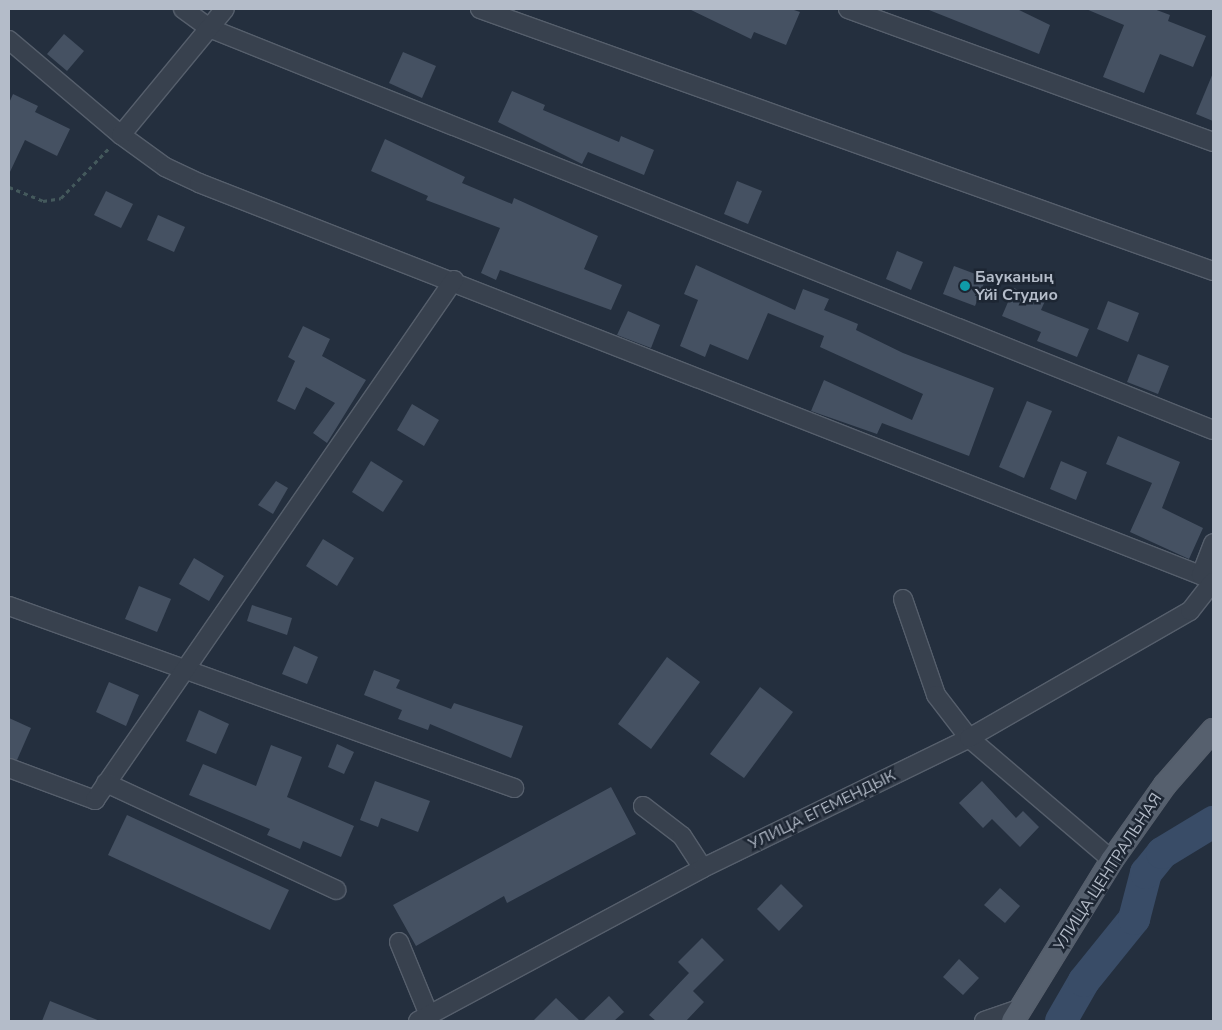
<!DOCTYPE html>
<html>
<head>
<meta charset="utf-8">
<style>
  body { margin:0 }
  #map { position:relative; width:1222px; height:1030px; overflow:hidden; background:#242f3e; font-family:"Nunito Sans",sans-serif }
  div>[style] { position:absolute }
  .river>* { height:32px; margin:-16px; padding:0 16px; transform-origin:16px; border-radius:16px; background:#394c67 }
  .building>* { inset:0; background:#455162 }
  .path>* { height:3px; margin-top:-1.5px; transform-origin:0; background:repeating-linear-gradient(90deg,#44595c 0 4px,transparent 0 8px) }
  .roads { filter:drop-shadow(1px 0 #565f6c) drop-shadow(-1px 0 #565f6c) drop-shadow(0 1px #565f6c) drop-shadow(0 -1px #565f6c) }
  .minor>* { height:18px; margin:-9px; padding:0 9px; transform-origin:9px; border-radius:9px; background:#38414e }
  .major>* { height:22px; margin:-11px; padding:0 11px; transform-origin:11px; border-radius:11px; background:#56606e }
  .dots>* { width:14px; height:14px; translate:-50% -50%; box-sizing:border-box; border:2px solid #1d2633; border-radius:50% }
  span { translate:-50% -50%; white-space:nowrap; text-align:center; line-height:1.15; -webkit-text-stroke:5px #1d2633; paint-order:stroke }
  .poi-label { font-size:16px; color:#b4bcc9; font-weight:700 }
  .left { translate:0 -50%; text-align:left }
  .street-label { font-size:16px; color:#b4bcc9 }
  .frame { position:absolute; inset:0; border:10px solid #b4bcc9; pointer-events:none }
</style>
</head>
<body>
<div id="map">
  <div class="river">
    <i style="left:1061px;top:1021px;width:46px;rotate:-60.1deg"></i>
    <i style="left:1084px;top:981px;width:80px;rotate:-51.1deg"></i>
    <i style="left:1134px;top:919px;width:48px;rotate:-75.4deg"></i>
    <i style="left:1146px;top:873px;width:26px;rotate:-51deg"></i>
    <i style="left:1162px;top:853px;width:60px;rotate:-31.3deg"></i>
  </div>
  <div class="building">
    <i style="clip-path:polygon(689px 9px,791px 9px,800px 12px,786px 45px,754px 32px,751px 39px)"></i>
    <i style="clip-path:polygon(1017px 9px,1050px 25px,1039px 54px,929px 10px)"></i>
    <i style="clip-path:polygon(1086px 9px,1154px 9px,1170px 15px,1168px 21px,1206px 36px,1193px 67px,1160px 54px,1144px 93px,1103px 77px,1124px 25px)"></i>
    <i style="clip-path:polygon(64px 34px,84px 51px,67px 71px,47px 54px)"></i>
    <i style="clip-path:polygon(403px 52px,436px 66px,422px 98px,389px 83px)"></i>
    <i style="clip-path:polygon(1213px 73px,1213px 121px,1196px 114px)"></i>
    <i style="clip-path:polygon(512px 91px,545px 105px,543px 110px,619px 142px,621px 136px,654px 150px,644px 175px,588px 152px,582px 164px,498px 122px)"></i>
    <i style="clip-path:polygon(13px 94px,38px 106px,35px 112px,70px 129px,57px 156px,25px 140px,9px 174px,9px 103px)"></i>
    <i style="clip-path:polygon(385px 139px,465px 177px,462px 183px,512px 204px,514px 198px,598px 236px,584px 269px,622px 285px,611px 310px,500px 270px,496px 280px,481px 273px,500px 228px,426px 200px,428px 196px,371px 171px)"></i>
    <i style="clip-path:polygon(737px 181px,762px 191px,748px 224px,724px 214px)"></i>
    <i style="clip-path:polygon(106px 191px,133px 204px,121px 228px,94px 215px)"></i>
    <i style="clip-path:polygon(158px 215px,185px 227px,174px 252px,147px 240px)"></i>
    <i style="clip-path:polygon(897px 251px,923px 262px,911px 290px,886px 279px)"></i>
    <i style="clip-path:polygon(696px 265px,795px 310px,803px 289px,829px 299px,824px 310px,858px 324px,856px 330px,903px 353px,994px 388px,969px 456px,882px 423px,877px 434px,811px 411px,824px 380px,912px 420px,923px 394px,820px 347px,824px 336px,768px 313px,748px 360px,710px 344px,705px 357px,680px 346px,698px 300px,684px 294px)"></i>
    <i style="clip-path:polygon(954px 266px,986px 278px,975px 306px,943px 294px)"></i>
    <i style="clip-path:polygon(1014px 288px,1045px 301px,1041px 310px,1089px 329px,1077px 357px,1037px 341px,1041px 332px,1002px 316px)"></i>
    <i style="clip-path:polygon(1108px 301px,1139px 313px,1128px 342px,1097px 329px)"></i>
    <i style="clip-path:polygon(628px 311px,660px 325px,651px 348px,617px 335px)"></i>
    <i style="clip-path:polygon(303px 326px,330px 339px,322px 356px,366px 380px,327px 443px,313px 433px,335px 403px,306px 387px,295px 410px,277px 401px,295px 361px,288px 357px)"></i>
    <i style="clip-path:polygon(1138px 354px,1169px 366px,1158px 394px,1127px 382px)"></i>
    <i style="clip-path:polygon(1027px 401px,1052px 411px,1024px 478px,999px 467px)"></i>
    <i style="clip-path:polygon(412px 404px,439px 420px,424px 446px,397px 430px)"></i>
    <i style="clip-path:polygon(1118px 436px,1180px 462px,1162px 508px,1203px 528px,1189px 559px,1130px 532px,1152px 483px,1106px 464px)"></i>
    <i style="clip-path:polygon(371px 461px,403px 481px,383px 512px,352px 492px)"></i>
    <i style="clip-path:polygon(1061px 461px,1087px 472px,1076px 500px,1050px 489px)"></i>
    <i style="clip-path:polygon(276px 481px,288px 488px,273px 514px,258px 505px)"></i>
    <i style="clip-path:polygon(323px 539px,354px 558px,337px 586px,306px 566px)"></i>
    <i style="clip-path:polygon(194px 558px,224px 576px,209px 601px,179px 584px)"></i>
    <i style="clip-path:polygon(139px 586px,171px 599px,157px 632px,125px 619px)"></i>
    <i style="clip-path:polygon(252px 605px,292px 618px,287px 635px,247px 621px)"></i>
    <i style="clip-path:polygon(294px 646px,318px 657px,307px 684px,282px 674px)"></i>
    <i style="clip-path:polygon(667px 657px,700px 682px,651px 749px,618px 724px)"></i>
    <i style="clip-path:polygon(374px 670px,400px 680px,396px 688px,451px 709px,454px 703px,523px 726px,511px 758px,430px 724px,428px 730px,398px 719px,402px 710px,364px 695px)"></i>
    <i style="clip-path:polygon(109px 682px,139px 695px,126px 726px,96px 712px)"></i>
    <i style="clip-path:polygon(760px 687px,793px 712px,744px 778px,710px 754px)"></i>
    <i style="clip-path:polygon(199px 710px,229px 724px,216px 754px,186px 741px)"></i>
    <i style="clip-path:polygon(9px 718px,31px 728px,17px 760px,9px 758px)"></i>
    <i style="clip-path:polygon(337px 744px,354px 752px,344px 774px,328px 767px)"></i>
    <i style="clip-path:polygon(271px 745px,302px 757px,287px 797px,354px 826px,341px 857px,303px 841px,300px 849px,267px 835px,270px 829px,189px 795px,203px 764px,256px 786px)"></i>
    <i style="clip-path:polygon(375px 781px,430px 801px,418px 832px,381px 818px,378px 827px,360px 820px)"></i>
    <i style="clip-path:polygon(982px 781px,1016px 818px,1023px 811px,1039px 827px,1020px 847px,992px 819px,983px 828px,959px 803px)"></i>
    <i style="clip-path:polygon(611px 787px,636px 834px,507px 903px,504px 896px,416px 946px,393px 905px)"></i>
    <i style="clip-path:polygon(127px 815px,289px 890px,270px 930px,108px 855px)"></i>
    <i style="clip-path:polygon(781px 884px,803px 906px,779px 931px,757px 909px)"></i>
    <i style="clip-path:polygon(1000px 888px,1020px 906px,1005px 923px,984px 905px)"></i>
    <i style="clip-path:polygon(702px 938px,724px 960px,693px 991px,704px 1002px,686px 1021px,656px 1021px,649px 1015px,689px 973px,678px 962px)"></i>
    <i style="clip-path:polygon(959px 959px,979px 978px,963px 995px,943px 977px)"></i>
    <i style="clip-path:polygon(609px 996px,624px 1012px,614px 1021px,583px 1021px)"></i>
    <i style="clip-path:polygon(556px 998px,580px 1021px,533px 1021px)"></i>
    <i style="clip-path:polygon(50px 1001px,100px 1021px,42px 1021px)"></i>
  </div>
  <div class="path">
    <i style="left:9px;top:187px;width:37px;rotate:22deg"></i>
    <i style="left:43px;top:201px;width:18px;rotate:-9deg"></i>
    <i style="left:61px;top:198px;width:71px;rotate:-46.1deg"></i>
  </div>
  <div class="roads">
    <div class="minor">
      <i style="left:183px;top:9px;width:32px;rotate:36deg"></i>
      <i style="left:209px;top:28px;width:1081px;rotate:21.82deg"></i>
      <i style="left:480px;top:9px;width:778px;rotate:19.67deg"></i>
      <i style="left:848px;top:9px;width:388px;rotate:20deg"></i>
      <i style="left:9px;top:40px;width:147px;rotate:40.3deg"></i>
      <i style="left:121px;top:135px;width:54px;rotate:36deg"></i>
      <i style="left:165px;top:167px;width:38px;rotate:25deg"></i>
      <i style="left:199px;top:183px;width:1089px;rotate:21.38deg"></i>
      <i style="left:121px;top:135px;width:163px;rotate:-50.5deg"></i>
      <i style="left:1201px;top:575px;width:34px;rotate:-69deg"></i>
      <i style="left:903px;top:599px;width:102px;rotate:71deg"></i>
      <i style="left:936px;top:695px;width:54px;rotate:52.5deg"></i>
      <i style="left:969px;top:738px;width:188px;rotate:40.5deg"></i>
      <i style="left:9px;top:606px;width:537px;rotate:19.82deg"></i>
      <i style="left:9px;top:768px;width:92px;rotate:20.4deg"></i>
      <i style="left:95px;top:800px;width:632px;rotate:-55.38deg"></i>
      <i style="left:106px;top:783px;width:254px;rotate:24.9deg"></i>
      <i style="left:643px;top:806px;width:49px;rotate:37.6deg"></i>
      <i style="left:682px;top:836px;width:38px;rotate:57deg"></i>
      <i style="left:399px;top:942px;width:79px;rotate:67.7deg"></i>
      <i style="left:418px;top:1021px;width:323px;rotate:-28.2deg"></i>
      <i style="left:703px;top:868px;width:296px;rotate:-26deg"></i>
      <i style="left:969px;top:738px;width:255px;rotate:-29.9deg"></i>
      <i style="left:1190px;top:611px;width:37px;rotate:-52deg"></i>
      <i style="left:984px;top:1021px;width:39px;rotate:-19deg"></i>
    </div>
    <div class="major">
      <i style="left:1013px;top:1021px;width:189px;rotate:-58.4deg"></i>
      <i style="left:1112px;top:860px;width:92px;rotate:-54.8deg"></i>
      <i style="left:1165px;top:785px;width:73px;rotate:-48.9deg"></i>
    </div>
  </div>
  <div class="dots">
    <i style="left:965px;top:286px;background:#0f9aa8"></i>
  </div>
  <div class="poi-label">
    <span class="left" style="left:975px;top:286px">Бауканың<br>Үйі Студио</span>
  </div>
  <div class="street-label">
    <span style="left:822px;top:810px;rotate:-26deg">УЛИЦА ЕГЕМЕНДЫК</span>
    <span style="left:1108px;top:872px;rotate:-57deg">УЛИЦА ЦЕНТРАЛЬНАЯ</span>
  </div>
  <div class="frame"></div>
</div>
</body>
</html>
